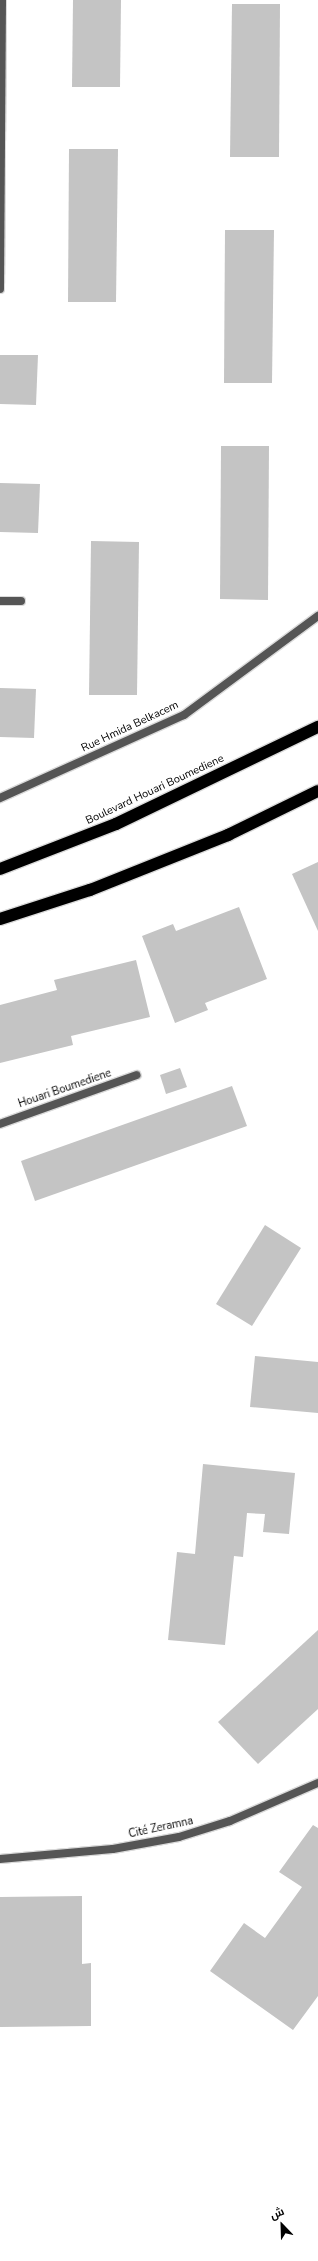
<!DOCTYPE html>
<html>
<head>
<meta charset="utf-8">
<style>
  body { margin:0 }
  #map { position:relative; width:318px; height:2261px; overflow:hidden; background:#fff; font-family:"Nunito Sans",Cairo,sans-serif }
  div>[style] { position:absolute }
  .building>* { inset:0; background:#c4c4c4 }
  .roads { filter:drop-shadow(1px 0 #dbdbdb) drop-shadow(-1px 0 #dbdbdb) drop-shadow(0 1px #dbdbdb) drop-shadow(0 -1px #dbdbdb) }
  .street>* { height:8px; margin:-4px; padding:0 4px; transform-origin:4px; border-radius:4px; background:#555 }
  .highway>* { height:12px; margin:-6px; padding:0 6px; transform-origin:6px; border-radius:6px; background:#000 }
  span { translate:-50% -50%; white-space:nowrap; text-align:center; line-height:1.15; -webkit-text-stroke:4px #fff; paint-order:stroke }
  .street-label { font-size:11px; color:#000 }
  .north { position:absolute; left:262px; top:2205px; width:40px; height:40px; -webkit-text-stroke:3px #fff; paint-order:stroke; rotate:337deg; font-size:11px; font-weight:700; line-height:16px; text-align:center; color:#000 }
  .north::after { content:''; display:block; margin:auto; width:14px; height:18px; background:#000; clip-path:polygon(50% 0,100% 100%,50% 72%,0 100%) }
</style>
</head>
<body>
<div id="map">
  <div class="building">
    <i style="clip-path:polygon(73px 0,121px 0,120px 87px,72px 87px)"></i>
    <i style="clip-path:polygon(232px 4px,280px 4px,279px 157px,230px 157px)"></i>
    <i style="clip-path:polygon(69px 149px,118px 149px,116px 302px,68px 302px)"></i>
    <i style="clip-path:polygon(225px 230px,274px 230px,272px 383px,224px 383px)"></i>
    <i style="clip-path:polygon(0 355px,38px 355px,36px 405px,0 404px)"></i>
    <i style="clip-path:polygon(221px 446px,269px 446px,268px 600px,220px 599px)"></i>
    <i style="clip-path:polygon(0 483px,40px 484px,38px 533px,0 532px)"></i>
    <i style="clip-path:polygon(91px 541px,139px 542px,137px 695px,89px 695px)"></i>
    <i style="clip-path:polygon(0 688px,36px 689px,34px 738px,0 737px)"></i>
    <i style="clip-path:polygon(318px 862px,318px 931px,292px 874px)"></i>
    <i style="clip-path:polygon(239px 907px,267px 979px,205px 1003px,208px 1010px,175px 1023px,142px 936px,173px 924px,176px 931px)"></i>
    <i style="clip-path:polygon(136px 960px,150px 1017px,71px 1036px,73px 1045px,0 1063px,0 1005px,57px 990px,54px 980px)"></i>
    <i style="clip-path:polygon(180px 1068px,187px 1087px,166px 1094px,160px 1075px)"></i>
    <i style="clip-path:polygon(232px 1086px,247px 1126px,35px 1201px,21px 1161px)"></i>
    <i style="clip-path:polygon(265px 1225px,301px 1248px,252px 1326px,216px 1304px)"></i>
    <i style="clip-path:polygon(255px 1356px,318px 1362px,318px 1413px,250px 1407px)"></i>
    <i style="clip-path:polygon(203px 1464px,295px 1473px,289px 1534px,263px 1532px,265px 1514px,247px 1513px,243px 1557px,234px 1556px,225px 1645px,168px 1640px,177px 1552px,195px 1554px)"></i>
    <i style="clip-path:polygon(318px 1630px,318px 1709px,258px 1764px,218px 1722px)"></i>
    <i style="clip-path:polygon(313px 1825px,318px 1828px,318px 1996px,293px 2030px,210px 1971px,244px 1923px,265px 1938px,302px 1887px,279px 1872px)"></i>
    <i style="clip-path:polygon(82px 1896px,82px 1964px,91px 1963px,91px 2026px,0 2027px,0 1897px)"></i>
  </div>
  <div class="roads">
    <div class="street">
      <i style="left:0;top:289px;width:289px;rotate:-89.6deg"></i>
      <i style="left:0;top:601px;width:21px"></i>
      <i style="left:0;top:798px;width:202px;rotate:-24.3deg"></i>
      <i style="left:184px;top:715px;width:167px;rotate:-36.5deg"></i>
      <i style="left:0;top:1124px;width:145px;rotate:-19.7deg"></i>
      <i style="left:0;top:1859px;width:113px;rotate:-5.1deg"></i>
      <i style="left:113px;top:1849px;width:67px;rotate:-10.3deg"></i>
      <i style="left:179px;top:1837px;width:53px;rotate:-17.4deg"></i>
      <i style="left:230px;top:1821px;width:96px;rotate:-23.4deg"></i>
    </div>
    <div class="highway">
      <i style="left:0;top:869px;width:124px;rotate:-21.2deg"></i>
      <i style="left:116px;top:824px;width:224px;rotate:-25.7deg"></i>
      <i style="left:0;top:919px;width:95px;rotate:-17.9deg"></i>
      <i style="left:90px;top:890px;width:149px;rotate:-21.7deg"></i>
      <i style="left:228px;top:835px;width:100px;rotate:-26.1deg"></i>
    </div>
  </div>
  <div class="street-label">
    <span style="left:130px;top:727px;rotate:-25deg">Rue Hmida Belkacem</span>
    <span style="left:155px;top:790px;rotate:-25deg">Boulevard Houari Boumediene</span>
    <span style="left:65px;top:1089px;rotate:-19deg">Houari Boumediene</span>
    <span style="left:161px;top:1828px;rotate:-12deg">Cité Zeramna</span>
  </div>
  <div class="north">ش</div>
</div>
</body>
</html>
